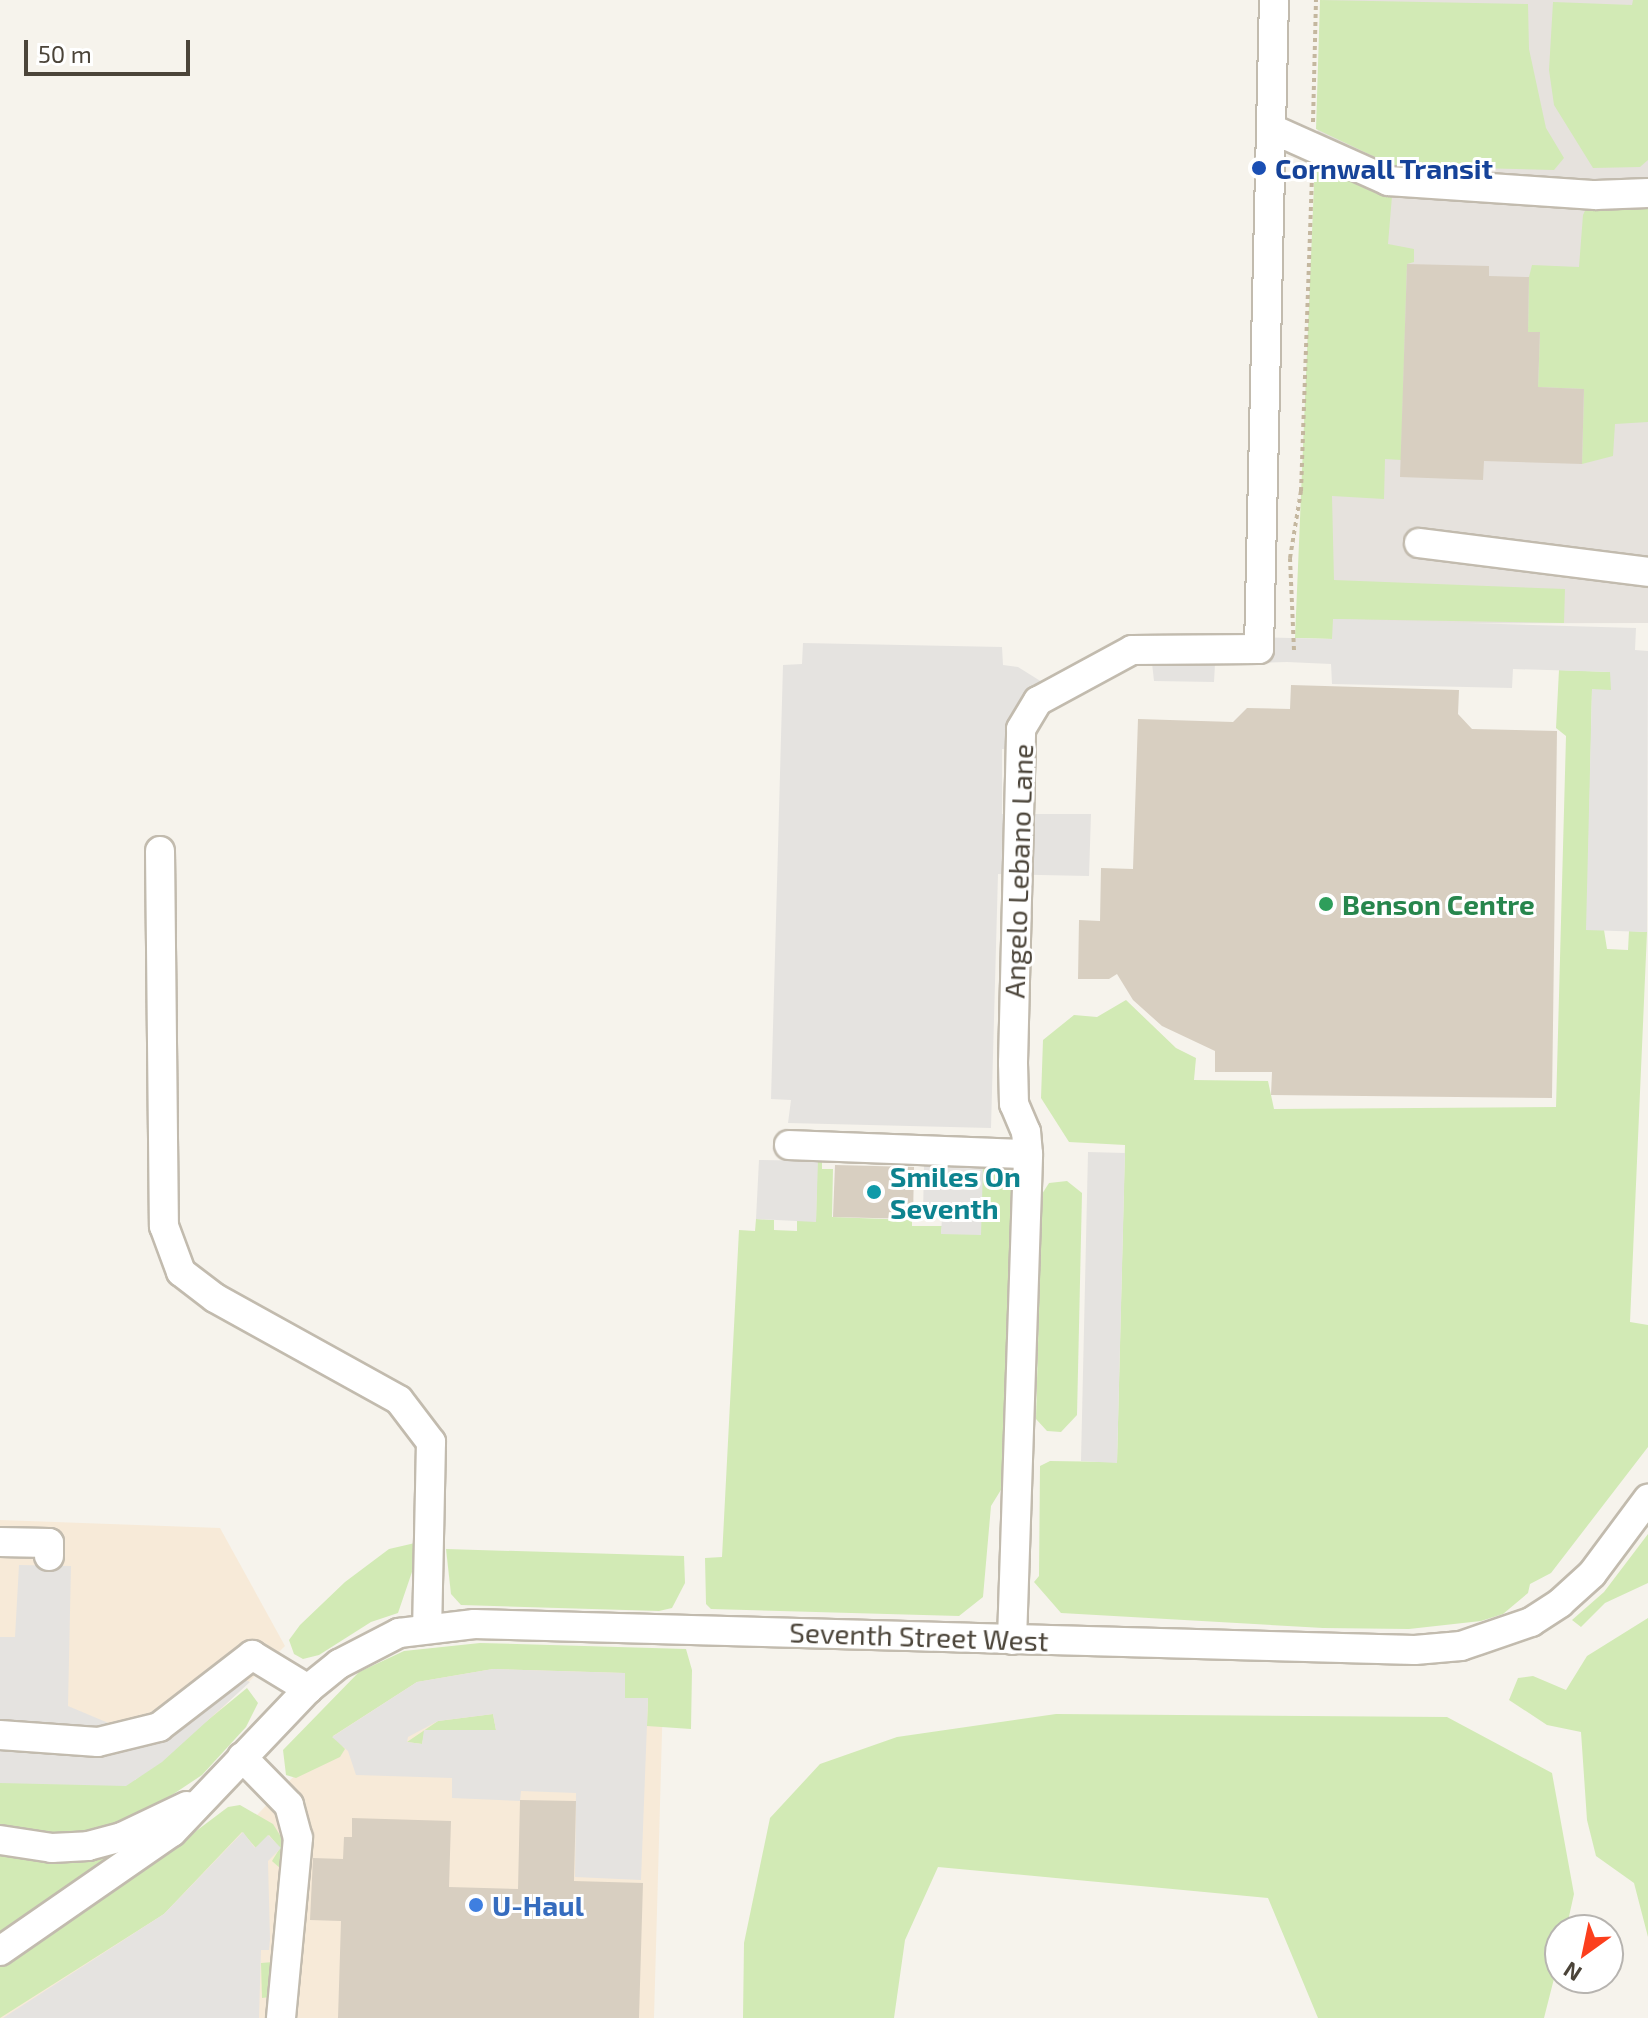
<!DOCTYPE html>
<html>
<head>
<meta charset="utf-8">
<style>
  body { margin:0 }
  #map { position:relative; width:1648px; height:2018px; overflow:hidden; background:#f6f3ec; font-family:"Exo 2",sans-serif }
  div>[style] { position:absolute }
  .commercial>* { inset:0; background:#f7ead8 }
  .industrial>* { inset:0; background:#e6e2dd }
  .green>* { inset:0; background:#d2eab5 }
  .parking>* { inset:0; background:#e5e3e0 }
  .building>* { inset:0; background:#d8cfc1 }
  .path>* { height:4px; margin-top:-2px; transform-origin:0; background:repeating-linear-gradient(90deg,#c4b79f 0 4px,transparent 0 8px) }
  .roads { filter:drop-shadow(2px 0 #c2bbae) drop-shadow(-2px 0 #c2bbae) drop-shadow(0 2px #c2bbae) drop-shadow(0 -2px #c2bbae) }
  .minor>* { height:28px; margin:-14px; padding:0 14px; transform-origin:14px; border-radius:14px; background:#fff }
  .dots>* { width:22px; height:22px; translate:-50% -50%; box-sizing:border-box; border:4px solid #fff; border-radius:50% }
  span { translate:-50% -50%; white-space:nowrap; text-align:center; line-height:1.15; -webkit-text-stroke:6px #fff; paint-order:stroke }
  .transit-label { font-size:28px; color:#164399; font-weight:700 }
  .left { translate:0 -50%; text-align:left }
  .street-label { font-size:28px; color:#4b4439 }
  .leisure-label { font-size:28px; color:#27864d; font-weight:700 }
  .culture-label { font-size:28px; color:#0d838f; font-weight:700 }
  .shop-label { font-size:28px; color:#366cbe; font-weight:700 }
  .north { position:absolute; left:1544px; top:1914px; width:80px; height:80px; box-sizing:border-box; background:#fff; border:2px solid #b7b4b0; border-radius:50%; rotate:213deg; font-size:22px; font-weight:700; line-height:32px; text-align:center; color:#4b4439 }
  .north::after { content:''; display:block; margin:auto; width:28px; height:36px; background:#fc3f1d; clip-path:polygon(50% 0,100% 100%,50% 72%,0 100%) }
  .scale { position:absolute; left:24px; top:40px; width:166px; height:36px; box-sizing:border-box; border:4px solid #4b4439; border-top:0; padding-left:10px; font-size:24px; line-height:28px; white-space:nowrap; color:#4b4439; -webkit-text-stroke:6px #fff; paint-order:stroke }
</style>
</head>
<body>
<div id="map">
  <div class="commercial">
    <i style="clip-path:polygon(0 1520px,220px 1528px,285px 1646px,206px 1724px,126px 1786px,0 1783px)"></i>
    <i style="clip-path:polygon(664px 1662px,654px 2018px,0 2018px,28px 1995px,163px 1914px,393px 1672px)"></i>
  </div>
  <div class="industrial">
    <i style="clip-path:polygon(1323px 0,1648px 0,1648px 623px,1297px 624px)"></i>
  </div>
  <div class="green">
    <i style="clip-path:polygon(1320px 0,1528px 4px,1529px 49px,1546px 128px,1564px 158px,1554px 170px,1394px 166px,1316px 129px)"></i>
    <i style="clip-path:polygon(1633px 0,1648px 0,1648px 160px,1640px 167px,1593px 168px,1554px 105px,1549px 70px,1553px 2px,1632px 5px)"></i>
    <i style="clip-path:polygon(1315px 161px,1392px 196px,1388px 244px,1414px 249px,1414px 262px,1407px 264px,1401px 460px,1385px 459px,1384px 499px,1332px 496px,1334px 580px,1565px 589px,1564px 623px,1334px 619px,1333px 639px,1295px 638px)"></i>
    <i style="clip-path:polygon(1591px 198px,1618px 198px,1648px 209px,1648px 422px,1615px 424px,1613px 456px,1582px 464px,1584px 389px,1538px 387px,1540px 332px,1528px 332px,1529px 277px,1532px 265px,1579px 267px,1583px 215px)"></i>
    <i style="clip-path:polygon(1559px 670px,1611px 672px,1611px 690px,1592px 690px,1587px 930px,1604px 930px,1607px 949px,1628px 950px,1629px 931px,1647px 932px,1630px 1322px,1648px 1325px,1648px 1447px,1551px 1573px,1530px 1584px,1528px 1593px,1503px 1614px,1481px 1621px,1409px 1629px,1323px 1628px,1061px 1613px,1034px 1582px,1039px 1576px,1040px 1466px,1050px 1461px,1117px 1462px,1125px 1145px,1069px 1142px,1041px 1098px,1043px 1040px,1074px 1015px,1097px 1017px,1126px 1000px,1176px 1048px,1196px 1058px,1194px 1080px,1268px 1081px,1274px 1109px,1556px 1107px,1566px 736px,1556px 728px)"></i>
    <i style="clip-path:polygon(801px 1156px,822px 1156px,822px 1169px,833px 1169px,832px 1217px,912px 1220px,912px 1226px,942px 1226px,941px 1234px,983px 1167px,966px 1163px,1010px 1165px,1015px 1172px,1007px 1480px,991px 1506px,983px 1597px,959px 1616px,711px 1609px,706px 1604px,705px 1558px,722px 1557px,739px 1230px,755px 1231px,756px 1219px,774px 1220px,774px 1230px,797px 1231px,797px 1221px,816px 1221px,817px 1161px,799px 1161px)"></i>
    <i style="clip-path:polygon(1067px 1181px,1082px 1193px,1077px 1415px,1061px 1432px,1047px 1431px,1036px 1419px,1042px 1194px,1049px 1183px)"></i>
    <i style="clip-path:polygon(1648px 1534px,1648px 1583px,1605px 1603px,1581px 1627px,1572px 1620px,1604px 1592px)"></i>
    <i style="clip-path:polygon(415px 1543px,413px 1569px,398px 1613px,371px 1622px,319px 1655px,303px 1659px,294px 1654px,289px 1640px,300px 1625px,345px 1582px,389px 1549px)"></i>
    <i style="clip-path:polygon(446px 1549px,684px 1556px,685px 1583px,672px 1608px,659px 1611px,461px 1605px,451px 1594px)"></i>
    <i style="clip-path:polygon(1648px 1618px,1648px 1937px,1634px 1883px,1596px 1856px,1587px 1820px,1581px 1732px,1547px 1725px,1509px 1700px,1518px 1678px,1533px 1676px,1566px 1690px,1587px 1656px)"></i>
    <i style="clip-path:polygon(480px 1643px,686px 1649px,692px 1670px,691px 1729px,647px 1726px,648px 1699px,625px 1698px,624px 1673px,493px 1669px,417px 1682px,333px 1736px,345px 1749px,340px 1757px,296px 1778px,286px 1775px,283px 1750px,359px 1672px,404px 1651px)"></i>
    <i style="clip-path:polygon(247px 1688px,258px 1703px,246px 1727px,202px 1775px,130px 1823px,65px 1837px,0 1829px,0 1783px,135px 1780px)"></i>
    <i style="clip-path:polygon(493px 1714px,496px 1730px,425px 1730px,422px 1744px,407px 1742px,438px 1721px)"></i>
    <i style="clip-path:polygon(1056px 1714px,1447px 1717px,1552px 1773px,1574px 1894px,1566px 1930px,1560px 1930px,1560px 1955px,1544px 2018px,1318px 2018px,1268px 1898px,938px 1867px,905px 1940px,894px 2018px,743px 2018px,744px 1943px,770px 1818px,820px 1764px,897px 1737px)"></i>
    <i style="clip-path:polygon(240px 1805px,273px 1824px,283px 1840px,281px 1869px,272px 1861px,280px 1848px,269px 1835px,256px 1848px,242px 1832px,164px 1914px,0 2018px,0 1962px,159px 1859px,228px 1807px)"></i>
    <i style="clip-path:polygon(137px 1844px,53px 1898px,0 1934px,0 1852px)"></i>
    <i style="clip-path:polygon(273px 1962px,270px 1997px,262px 1998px,261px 1963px)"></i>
  </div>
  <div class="parking">
    <i style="clip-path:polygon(1333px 619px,1636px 628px,1635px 650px,1648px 651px,1647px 932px,1586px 930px,1592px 689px,1611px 690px,1610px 672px,1513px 669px,1512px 688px,1332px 684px,1331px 664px,1287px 662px,1215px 664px,1214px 682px,1154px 681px,1152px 663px,1136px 662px,1043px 714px,1035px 727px,1034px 750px,1002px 749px,1002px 814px,1091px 814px,1089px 876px,998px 874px,991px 1128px,788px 1123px,791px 1100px,771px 1099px,783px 665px,802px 664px,803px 643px,1002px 647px,1003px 665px,1018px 667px,1042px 682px,1140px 634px,1332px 639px)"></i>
    <i style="clip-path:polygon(1088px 1152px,1125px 1153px,1117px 1463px,1081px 1461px)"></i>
    <i style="clip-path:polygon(759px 1160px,818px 1161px,816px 1222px,756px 1219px)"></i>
    <i style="clip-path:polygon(924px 1165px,983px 1166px,981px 1235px,941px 1234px,942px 1217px,923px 1216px)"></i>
    <i style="clip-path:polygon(19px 1565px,71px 1566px,68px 1706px,125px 1730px,216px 1667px,250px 1682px,162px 1762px,126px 1786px,0 1783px,0 1637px,15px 1637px)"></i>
    <i style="clip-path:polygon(evenodd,493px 1669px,625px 1673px,625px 1698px,648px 1698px,641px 1880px,575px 1877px,576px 1793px,521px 1791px,520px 1801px,452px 1798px,452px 1778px,356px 1775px,348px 1751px,332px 1737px,417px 1682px,493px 1669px,493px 1714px,496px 1730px,424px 1730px,422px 1744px,407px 1742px,408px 1737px,438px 1721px,493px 1714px)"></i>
    <i style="clip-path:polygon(243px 1832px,255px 1848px,268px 1835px,281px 1848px,268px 1861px,270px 1939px,269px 1950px,261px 1950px,259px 2018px,3px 2018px,164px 1914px)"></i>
  </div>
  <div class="building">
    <i style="clip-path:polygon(1407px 264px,1489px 266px,1489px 276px,1529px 277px,1528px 332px,1540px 332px,1538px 387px,1584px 389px,1582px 464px,1484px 461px,1483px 480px,1400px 477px)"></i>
    <i style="clip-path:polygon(1291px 685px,1459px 690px,1458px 714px,1472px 729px,1557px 731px,1552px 1098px,1271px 1095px,1272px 1072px,1215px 1072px,1215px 1051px,1162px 1026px,1133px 1000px,1117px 974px,1109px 979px,1078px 979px,1079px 920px,1100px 921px,1101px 868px,1133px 869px,1138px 719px,1233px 722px,1247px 708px,1290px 709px)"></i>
    <i style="clip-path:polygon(835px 1165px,914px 1167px,913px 1219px,833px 1217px)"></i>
    <i style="clip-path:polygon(520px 1800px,576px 1801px,574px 1881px,643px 1883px,639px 2018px,338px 2018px,341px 1921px,310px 1920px,313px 1858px,343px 1859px,344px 1837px,352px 1837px,352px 1818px,451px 1821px,449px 1887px,518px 1889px)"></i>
  </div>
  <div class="path">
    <i style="left:1313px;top:122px;width:122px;rotate:-88.6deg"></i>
    <i style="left:1294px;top:650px;width:92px;rotate:-92.5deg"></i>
    <i style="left:1290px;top:558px;width:68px;rotate:-80.7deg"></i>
    <i style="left:1301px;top:491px;width:317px;rotate:-88deg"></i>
  </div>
  <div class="roads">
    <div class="minor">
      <i style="left:1272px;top:129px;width:127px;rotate:24.1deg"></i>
      <i style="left:1388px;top:181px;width:208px;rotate:3.9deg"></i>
      <i style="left:1596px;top:195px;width:52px;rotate:-2.2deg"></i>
      <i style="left:1419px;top:543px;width:231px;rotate:7.2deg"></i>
      <i style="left:160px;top:851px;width:375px;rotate:89.4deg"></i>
      <i style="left:164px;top:1226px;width:49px;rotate:69.7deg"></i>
      <i style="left:181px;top:1272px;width:43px;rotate:37.4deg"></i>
      <i style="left:215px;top:1298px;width:210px;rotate:29deg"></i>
      <i style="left:399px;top:1400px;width:53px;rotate:52.7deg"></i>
      <i style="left:431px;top:1442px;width:185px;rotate:91.2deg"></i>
      <i style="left:789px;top:1145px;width:239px;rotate:2.2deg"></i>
      <i style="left:0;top:1542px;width:49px;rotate:1.2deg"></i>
      <i style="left:49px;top:1543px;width:13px;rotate:90deg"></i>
      <i style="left:1012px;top:1640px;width:486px;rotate:-88.1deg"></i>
      <i style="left:1028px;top:1154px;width:22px;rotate:-95deg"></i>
      <i style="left:1026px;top:1132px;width:30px;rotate:-113deg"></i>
      <i style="left:1014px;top:1104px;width:41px;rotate:-91.4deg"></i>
      <i style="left:1013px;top:1063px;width:334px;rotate:-88.6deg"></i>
      <i style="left:1021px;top:729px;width:33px;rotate:-59deg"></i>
      <i style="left:1038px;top:701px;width:107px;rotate:-28.5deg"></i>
      <i style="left:1132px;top:650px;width:127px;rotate:-0.5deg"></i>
      <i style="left:1259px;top:649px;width:649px;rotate:-88.68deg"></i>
      <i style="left:0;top:1735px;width:98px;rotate:4.1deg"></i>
      <i style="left:98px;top:1742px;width:63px;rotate:-13.8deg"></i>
      <i style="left:159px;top:1727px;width:118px;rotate:-37.7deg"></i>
      <i style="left:252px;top:1655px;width:66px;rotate:31.3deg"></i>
      <i style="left:242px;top:1757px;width:67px;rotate:45.6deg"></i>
      <i style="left:289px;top:1805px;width:34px;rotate:75deg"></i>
      <i style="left:298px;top:1838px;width:181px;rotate:95.4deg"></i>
      <i style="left:0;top:1840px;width:53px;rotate:8.7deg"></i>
      <i style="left:52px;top:1848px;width:36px;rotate:-3deg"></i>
      <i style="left:88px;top:1846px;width:35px;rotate:-15deg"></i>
      <i style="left:122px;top:1837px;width:72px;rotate:-25.5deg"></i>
      <i style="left:0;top:1951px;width:209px;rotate:-34.7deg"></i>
      <i style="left:172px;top:1832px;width:197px;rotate:-46.4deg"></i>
      <i style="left:308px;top:1689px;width:40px;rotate:-39deg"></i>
      <i style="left:339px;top:1664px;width:68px;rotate:-27.3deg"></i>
      <i style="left:399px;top:1633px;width:76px;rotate:-6.8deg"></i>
      <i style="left:474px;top:1624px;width:941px;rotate:1.58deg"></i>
      <i style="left:1415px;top:1650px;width:46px;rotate:-5deg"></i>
      <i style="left:1461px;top:1646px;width:74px;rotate:-18.9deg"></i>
      <i style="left:1531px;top:1622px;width:35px;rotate:-33deg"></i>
      <i style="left:1560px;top:1603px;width:43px;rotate:-42.2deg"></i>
      <i style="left:1592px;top:1574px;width:94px;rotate:-53.3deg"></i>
    </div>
  </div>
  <div class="dots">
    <i style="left:1259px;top:168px;background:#1a4fb4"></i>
    <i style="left:1326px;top:904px;background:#2e9e5b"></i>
    <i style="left:874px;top:1192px;background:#0f9aa8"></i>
    <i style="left:476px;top:1905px;background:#3f7fe0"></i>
  </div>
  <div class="transit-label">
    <span class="left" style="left:1275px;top:168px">Cornwall Transit</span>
  </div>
  <div class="street-label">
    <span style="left:1018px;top:871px;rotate:-88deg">Angelo Lebano Lane</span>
    <span style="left:919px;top:1636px;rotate:2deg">Seventh Street West</span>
  </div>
  <div class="leisure-label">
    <span class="left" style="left:1342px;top:904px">Benson Centre</span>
  </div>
  <div class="culture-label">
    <span class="left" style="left:890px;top:1192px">Smiles On<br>Seventh</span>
  </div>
  <div class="shop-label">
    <span class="left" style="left:492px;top:1905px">U-Haul</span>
  </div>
  <div class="north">N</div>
  <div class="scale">50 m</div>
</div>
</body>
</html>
